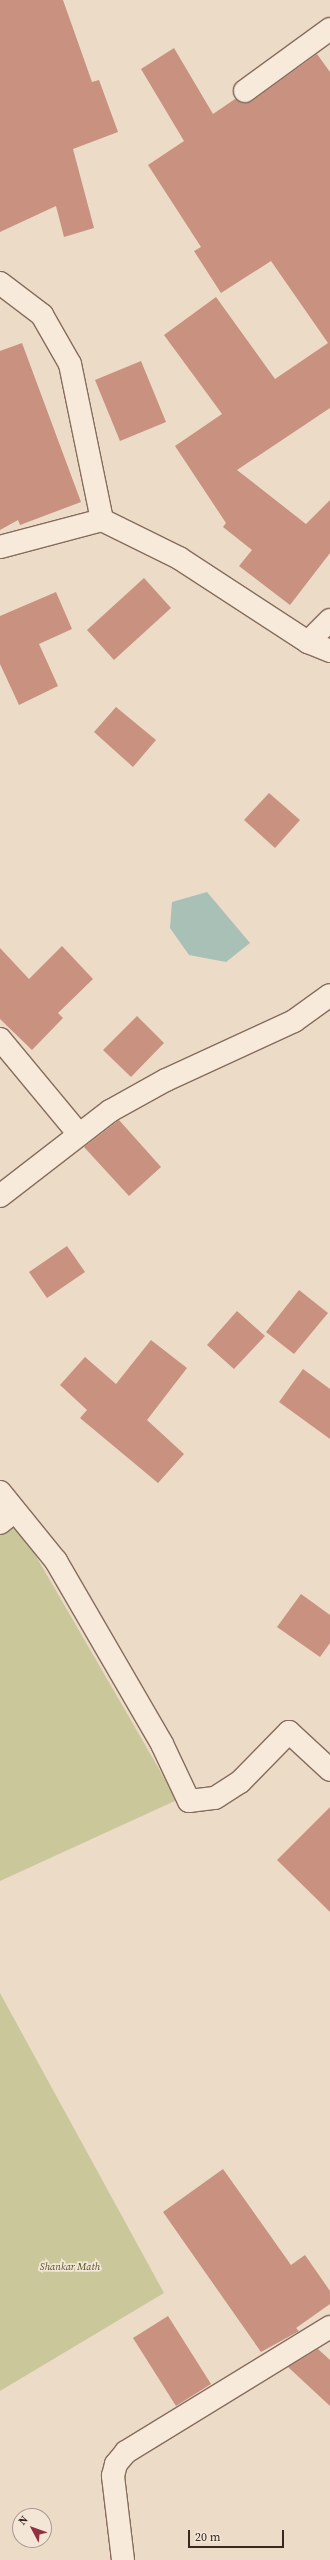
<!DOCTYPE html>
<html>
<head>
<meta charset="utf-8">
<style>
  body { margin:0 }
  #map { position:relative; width:330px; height:2560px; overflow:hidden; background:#ecdbc7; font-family:"Source Serif 4",serif }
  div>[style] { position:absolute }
  .green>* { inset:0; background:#cac89b }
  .water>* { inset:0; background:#a8c0b5 }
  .building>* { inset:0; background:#c9917f }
  .roads { filter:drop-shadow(1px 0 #876c5d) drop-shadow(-1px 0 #876c5d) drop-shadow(0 1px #876c5d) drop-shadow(0 -1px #876c5d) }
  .street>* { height:22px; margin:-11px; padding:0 11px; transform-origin:11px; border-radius:11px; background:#f7eada }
  .secondary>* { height:22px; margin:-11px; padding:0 11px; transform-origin:11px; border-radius:11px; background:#f7eada }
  span { translate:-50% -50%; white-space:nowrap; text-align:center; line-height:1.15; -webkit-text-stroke:3.5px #f4e6d6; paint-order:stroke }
  .park-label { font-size:10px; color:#505428; font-style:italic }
  .north { position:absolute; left:12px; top:2508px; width:40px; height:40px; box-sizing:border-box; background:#f4e6d6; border:1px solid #a99a8d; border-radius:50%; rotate:311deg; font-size:11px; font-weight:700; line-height:16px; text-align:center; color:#382820 }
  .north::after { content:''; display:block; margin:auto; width:14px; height:18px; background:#933042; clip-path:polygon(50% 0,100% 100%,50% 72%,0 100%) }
  .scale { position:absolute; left:188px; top:2530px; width:96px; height:18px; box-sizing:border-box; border:2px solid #382820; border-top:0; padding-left:5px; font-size:12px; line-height:14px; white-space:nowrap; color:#382820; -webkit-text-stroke:3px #f4e6d6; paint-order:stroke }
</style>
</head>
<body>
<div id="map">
  <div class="green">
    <i style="clip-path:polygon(14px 1518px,177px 1800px,0 1881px,0 1527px)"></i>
    <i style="clip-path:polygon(0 1993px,164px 2293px,0 2391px)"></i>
  </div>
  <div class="water">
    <i style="clip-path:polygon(207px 892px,250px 943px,226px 962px,189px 955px,170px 928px,172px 902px)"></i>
  </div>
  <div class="building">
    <i style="clip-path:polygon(0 0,63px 0,92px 82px,99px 80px,118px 132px,73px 149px,94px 228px,64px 237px,56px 206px,0 232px)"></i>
    <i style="clip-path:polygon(174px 48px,213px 114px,235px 99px,246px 103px,252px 101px,317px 54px,330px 72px,330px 408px,237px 470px,306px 524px,330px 500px,330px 553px,290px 605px,239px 566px,252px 550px,223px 527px,226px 523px,175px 446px,222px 414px,164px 335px,216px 297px,275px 379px,328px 343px,271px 261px,221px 293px,194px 251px,201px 247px,148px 165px,184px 141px,141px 69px)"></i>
    <i style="clip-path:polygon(22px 343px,81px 502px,20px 525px,18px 520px,0 530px,0 351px)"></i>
    <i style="clip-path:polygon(141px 361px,166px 422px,120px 441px,95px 380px)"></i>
    <i style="clip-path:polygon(144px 578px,171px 608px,114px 660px,87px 630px)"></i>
    <i style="clip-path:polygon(56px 592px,72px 629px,39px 644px,58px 686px,19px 705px,0 664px,0 616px)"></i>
    <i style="clip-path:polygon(116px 707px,156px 740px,133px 767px,94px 732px)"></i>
    <i style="clip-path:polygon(269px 793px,300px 820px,275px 848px,244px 820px)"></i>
    <i style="clip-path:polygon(62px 946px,93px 979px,58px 1013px,63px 1018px,32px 1050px,0 1019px,0 948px,29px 979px)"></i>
    <i style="clip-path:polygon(137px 1016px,164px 1043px,131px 1077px,103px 1050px)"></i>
    <i style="clip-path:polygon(119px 1120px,161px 1167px,129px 1196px,84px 1147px)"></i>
    <i style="clip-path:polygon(67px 1246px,85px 1272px,47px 1298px,29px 1272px)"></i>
    <i style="clip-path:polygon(299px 1290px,328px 1313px,294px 1354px,266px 1332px)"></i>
    <i style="clip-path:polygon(237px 1311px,265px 1336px,234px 1369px,207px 1345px)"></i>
    <i style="clip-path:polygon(151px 1340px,187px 1368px,147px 1420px,184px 1454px,158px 1483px,80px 1418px,87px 1410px,60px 1385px,85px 1357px,116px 1384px)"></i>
    <i style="clip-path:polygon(303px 1369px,330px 1389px,330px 1439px,279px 1402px)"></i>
    <i style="clip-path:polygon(301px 1594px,330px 1615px,330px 1643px,320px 1657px,277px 1627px)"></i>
    <i style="clip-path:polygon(330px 1807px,330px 1912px,277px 1860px)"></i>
    <i style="clip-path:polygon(223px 2169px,291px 2265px,305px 2255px,330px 2291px,330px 2304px,296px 2328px,299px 2331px,261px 2352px,163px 2212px)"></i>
    <i style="clip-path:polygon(168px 2316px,211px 2384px,176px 2406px,133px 2338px)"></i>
    <i style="clip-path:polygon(318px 2349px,330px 2360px,330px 2406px,288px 2367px)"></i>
  </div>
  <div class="roads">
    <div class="street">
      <i style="left:245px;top:91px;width:105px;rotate:-36.1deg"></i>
      <i style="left:0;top:283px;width:53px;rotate:37.3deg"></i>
      <i style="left:42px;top:315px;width:56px;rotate:60.3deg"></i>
      <i style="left:70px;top:364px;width:159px;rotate:78.4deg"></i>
      <i style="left:308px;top:642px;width:31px;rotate:-45deg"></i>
      <i style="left:0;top:1039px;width:124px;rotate:50.3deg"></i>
      <i style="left:0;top:1196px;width:139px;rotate:-37.7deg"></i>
      <i style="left:110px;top:1111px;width:64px;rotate:-29deg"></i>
      <i style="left:166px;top:1080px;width:141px;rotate:-24.7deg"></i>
      <i style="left:294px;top:1021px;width:44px;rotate:-35.8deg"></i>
      <i style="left:0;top:1492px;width:89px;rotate:50.9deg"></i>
      <i style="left:56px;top:1561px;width:211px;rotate:59.9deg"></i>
      <i style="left:162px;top:1744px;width:63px;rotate:64.7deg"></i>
      <i style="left:189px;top:1801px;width:26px;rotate:-7deg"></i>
      <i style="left:215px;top:1798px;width:30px;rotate:-33deg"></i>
      <i style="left:240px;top:1782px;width:70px;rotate:-45.6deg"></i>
      <i style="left:289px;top:1732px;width:56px;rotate:42.8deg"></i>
      <i style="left:0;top:1523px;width:19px;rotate:-39deg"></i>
    </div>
    <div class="secondary">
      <i style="left:0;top:547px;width:106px;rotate:-14.8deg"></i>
      <i style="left:102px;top:520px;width:86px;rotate:26.3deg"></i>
      <i style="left:179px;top:558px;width:154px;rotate:33.1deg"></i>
      <i style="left:308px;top:642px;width:24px;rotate:22deg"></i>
      <i style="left:123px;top:2560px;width:85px;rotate:-96.8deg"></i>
      <i style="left:113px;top:2476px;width:12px;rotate:-76deg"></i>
      <i style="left:116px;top:2464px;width:16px;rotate:-50deg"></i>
      <i style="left:126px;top:2452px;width:239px;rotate:-31.5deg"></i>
    </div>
  </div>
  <div class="park-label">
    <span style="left:70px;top:2267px">Shankar Math</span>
  </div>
  <div class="north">N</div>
  <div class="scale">20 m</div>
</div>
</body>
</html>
